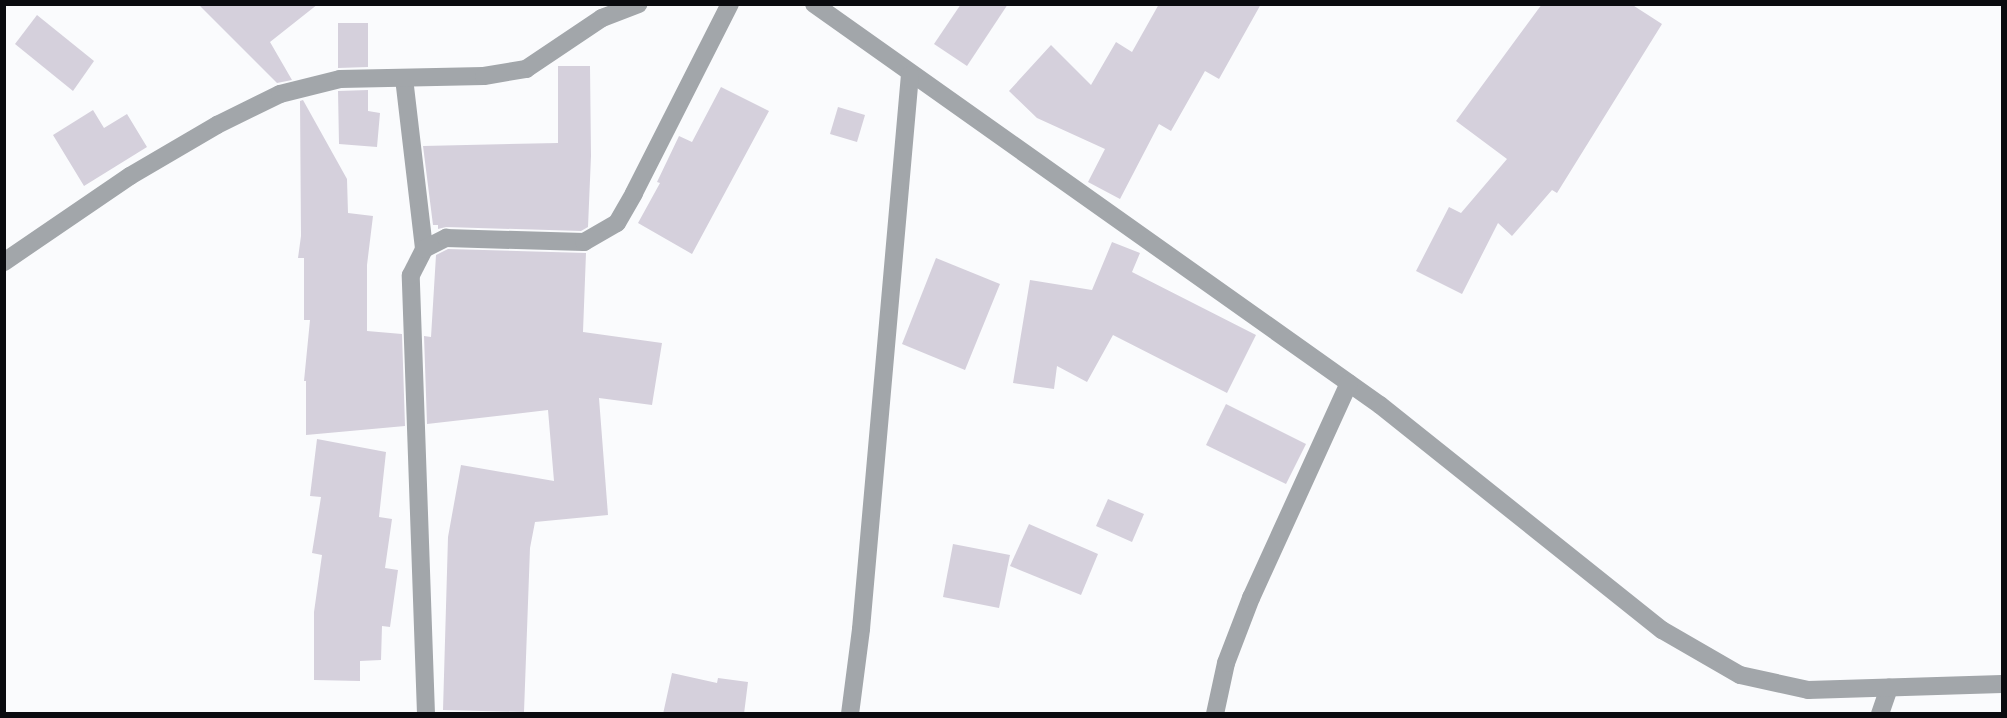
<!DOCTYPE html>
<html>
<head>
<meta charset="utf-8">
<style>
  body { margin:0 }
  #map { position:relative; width:2007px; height:718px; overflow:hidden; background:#fafbfd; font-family:Overpass,sans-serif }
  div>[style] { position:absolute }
  .building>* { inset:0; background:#d5d0dc }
  .lane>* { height:18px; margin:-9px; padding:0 9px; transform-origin:9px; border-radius:9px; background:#a2a6aa }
  .street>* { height:18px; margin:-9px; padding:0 9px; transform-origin:9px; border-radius:9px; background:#a2a6aa }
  span { translate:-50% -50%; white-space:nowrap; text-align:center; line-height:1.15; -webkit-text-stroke:4.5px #fafbfd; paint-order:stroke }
  .frame { position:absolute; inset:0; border:6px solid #0a0b0f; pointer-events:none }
</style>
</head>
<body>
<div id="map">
  <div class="building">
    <i style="clip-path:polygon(198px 4px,318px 4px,270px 42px,292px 80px,277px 83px)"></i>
    <i style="clip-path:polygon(961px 4px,1008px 4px,967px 66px,934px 44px)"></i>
    <i style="clip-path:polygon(1159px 4px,1261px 4px,1219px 79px,1205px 71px,1171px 131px,1159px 124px,1120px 199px,1088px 182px,1105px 149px,1037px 118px,1009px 91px,1051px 45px,1091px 85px,1116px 42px,1132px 52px)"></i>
    <i style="clip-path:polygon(1542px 4px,1631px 4px,1662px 24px,1557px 193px,1552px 190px,1512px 236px,1498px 223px,1462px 294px,1416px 271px,1449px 207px,1461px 213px,1507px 159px,1456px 121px)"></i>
    <i style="clip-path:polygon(37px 15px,94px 61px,73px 91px,15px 44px)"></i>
    <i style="clip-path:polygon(338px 23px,368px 23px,368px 67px,338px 68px)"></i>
    <i style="clip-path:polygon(558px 66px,590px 66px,591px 156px,588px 227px,581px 231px,446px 227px,438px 229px,438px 225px,433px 225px,423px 146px,558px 143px)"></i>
    <i style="clip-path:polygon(721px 87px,769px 111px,692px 254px,638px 223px,660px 183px,657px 182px,679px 136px,692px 142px)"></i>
    <i style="clip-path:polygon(368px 90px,368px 111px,380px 113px,377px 147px,339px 144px,338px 91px)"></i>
    <i style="clip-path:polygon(303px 100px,347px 179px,348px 213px,373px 216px,367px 265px,367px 331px,402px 334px,405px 426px,306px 435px,306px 381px,304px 381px,310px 320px,304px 320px,304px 258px,298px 258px,301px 236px,300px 101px)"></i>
    <i style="clip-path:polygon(838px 107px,865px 115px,857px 142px,830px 134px)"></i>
    <i style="clip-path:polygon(93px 110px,104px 128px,127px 114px,147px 147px,84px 186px,53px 135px)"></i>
    <i style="clip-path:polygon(1112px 242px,1140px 253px,1132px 272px,1256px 335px,1227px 393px,1113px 335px,1087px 382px,1057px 366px,1054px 389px,1013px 383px,1030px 280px,1092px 290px)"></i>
    <i style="clip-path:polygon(448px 249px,586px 253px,583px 332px,662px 343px,652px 405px,599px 398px,608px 515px,535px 522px,530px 548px,524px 712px,443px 710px,448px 537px,461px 465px,554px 481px,548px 410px,427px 424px,424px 336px,431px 337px,436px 255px)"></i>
    <i style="clip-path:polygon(936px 258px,1000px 284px,965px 370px,902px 344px)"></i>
    <i style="clip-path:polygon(1226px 404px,1306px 444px,1286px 484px,1206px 445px)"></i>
    <i style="clip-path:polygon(317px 439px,386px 452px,379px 517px,392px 519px,385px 568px,398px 570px,390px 627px,382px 626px,381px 660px,360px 661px,360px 681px,314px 680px,314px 612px,322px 555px,312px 553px,321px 497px,310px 496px)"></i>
    <i style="clip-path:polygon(1108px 499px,1144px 514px,1132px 542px,1096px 526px)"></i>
    <i style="clip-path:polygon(1029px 524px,1098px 554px,1081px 595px,1010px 566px)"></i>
    <i style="clip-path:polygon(953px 544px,1010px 555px,999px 608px,943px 597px)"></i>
    <i style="clip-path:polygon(672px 673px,717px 683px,718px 678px,748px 682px,744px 714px,663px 714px)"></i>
  </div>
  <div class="lane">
    <i style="left:1880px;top:714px;width:28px;rotate:-71deg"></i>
  </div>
  <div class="street">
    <i style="left:814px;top:4px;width:694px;rotate:35.32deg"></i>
    <i style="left:1380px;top:405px;width:361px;rotate:38.6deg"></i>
    <i style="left:1662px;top:630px;width:90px;rotate:30deg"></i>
    <i style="left:1740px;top:675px;width:70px;rotate:12.4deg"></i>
    <i style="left:1808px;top:690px;width:194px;rotate:-1.8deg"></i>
    <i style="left:404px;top:78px;width:172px;rotate:83.3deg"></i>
    <i style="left:4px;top:262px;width:153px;rotate:-34.3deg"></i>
    <i style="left:130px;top:176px;width:101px;rotate:-30.4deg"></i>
    <i style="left:217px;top:125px;width:70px;rotate:-26.2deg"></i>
    <i style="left:280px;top:94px;width:62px;rotate:-14deg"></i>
    <i style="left:340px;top:79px;width:144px;rotate:-1.2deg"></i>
    <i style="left:484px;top:76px;width:43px;rotate:-9.5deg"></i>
    <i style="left:526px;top:69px;width:92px;rotate:-33.9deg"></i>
    <i style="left:602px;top:18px;width:39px;rotate:-21deg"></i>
    <i style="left:426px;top:714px;width:439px;rotate:-92deg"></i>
    <i style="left:411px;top:275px;width:29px;rotate:-63deg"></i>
    <i style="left:424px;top:249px;width:25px;rotate:-27deg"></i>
    <i style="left:446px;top:238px;width:138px;rotate:1.7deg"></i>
    <i style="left:584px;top:242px;width:38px;rotate:-30deg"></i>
    <i style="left:617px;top:223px;width:34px;rotate:-60deg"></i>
    <i style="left:634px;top:193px;width:212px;rotate:-63.1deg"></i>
    <i style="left:850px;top:714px;width:86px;rotate:-82.6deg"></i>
    <i style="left:861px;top:629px;width:556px;rotate:-84.95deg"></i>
    <i style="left:1215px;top:714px;width:52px;rotate:-77.8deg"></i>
    <i style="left:1226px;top:663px;width:70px;rotate:-69deg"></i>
    <i style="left:1251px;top:598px;width:236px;rotate:-65.5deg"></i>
  </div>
  <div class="frame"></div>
</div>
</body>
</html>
